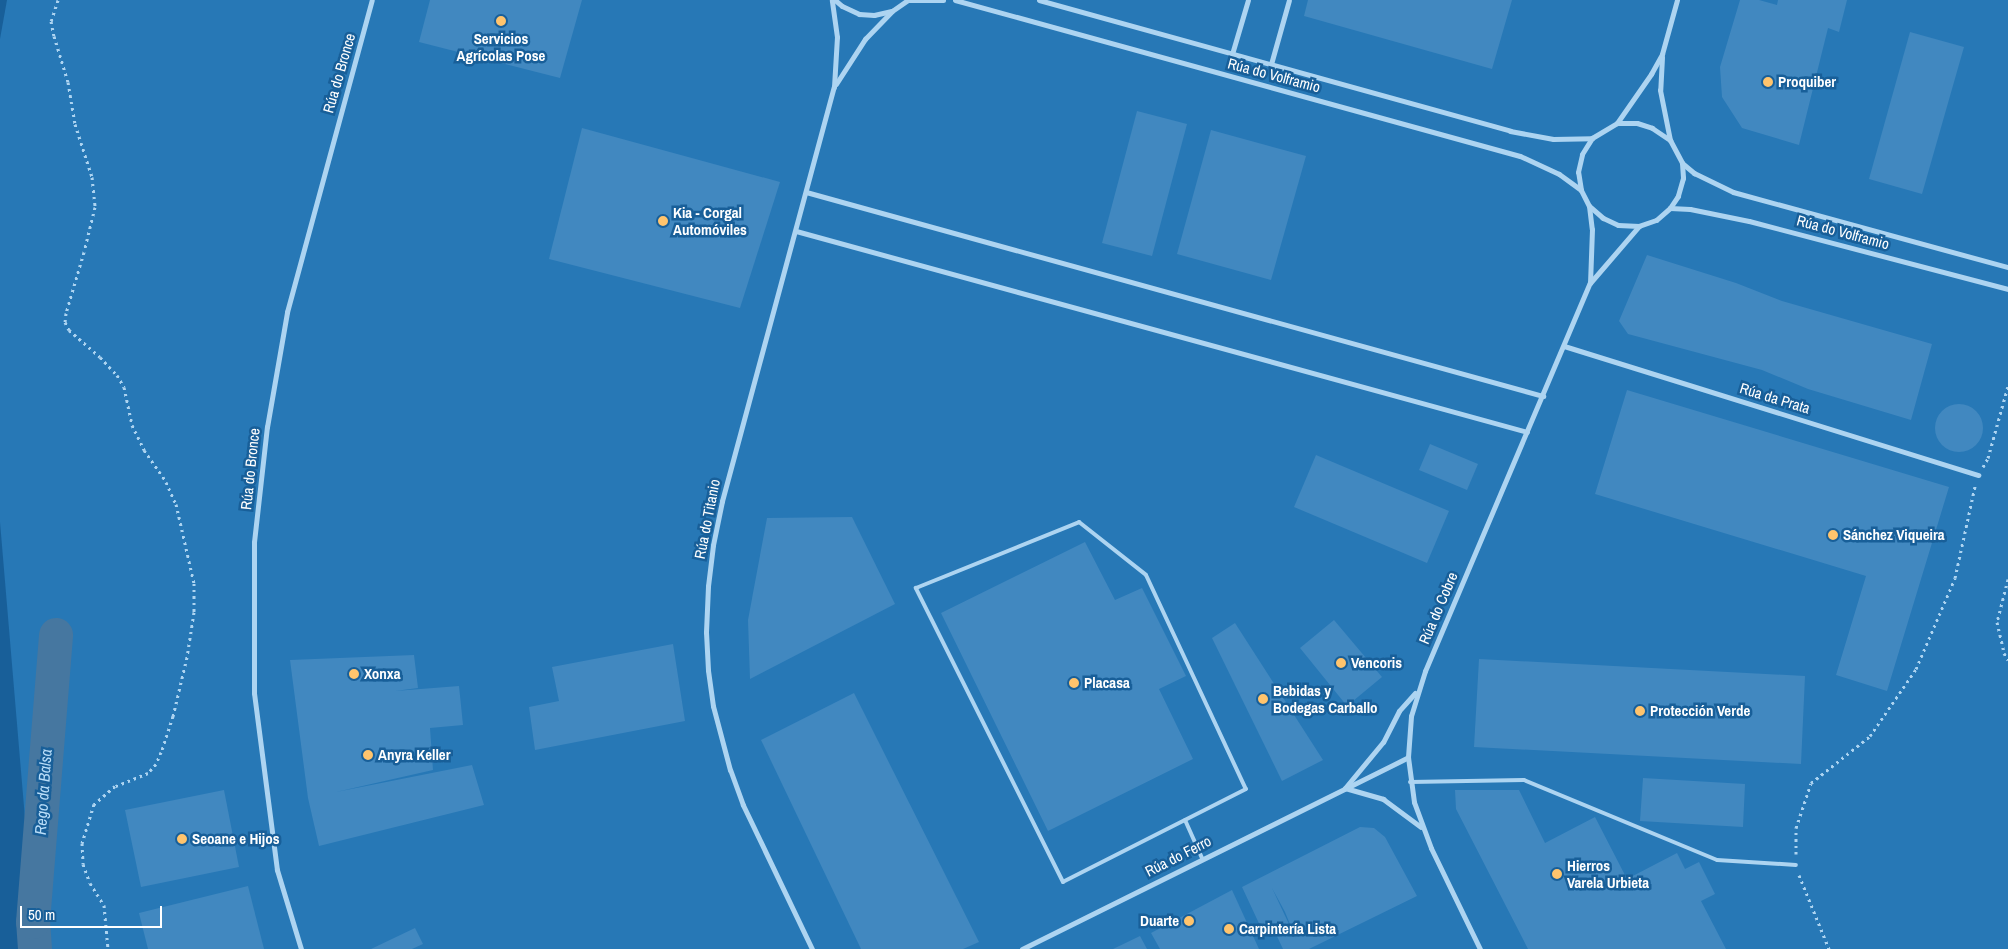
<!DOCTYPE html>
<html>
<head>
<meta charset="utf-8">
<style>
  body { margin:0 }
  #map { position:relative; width:2008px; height:949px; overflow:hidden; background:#185f99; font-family:"Archivo Narrow",sans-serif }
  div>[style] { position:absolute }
  .green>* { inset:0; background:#2778b6 }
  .river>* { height:34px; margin:-17px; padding:0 17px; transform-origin:17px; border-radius:17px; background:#4677a0 }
  .building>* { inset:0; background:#4188c0 }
  .round { border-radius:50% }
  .path>* { height:3px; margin-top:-1.5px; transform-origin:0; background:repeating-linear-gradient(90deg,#add4f1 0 2.5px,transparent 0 6.5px) }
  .service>* { height:4px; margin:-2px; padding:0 2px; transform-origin:2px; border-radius:2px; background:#add4f1 }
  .minor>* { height:5px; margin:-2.5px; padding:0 2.5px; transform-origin:2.5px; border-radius:2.5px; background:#add4f1 }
  .dots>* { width:14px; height:14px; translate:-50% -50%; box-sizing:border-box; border:2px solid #185f99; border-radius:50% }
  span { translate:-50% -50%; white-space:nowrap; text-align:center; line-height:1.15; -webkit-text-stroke:5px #185f99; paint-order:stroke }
  .poi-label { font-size:15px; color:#fff; font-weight:700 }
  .left { translate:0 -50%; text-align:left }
  .right { translate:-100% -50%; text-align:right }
  .street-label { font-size:15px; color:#fff }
  .water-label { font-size:16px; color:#b9ddf8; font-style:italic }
  .scale { position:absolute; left:20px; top:906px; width:142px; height:22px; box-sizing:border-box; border:2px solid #fff; border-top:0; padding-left:6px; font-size:15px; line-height:18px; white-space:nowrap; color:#fff; -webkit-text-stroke:4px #185f99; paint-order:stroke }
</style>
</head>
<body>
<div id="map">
  <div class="green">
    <i style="clip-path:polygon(7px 0,2008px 0,2008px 949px,36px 949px,0 522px,0 39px)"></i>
  </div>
  <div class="river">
    <i style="left:35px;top:949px;width:27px;rotate:-94deg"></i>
    <i style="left:33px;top:922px;width:288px;rotate:-85.4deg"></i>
  </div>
  <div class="building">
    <i style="clip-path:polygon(430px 0,582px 0,560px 78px,419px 42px)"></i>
    <i style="clip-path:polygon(1308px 0,1512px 0,1492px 69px,1304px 16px)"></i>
    <i style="clip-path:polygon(1740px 0,1759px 0,1777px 5px,1778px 0,1847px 0,1839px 32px,1828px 28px,1799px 145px,1742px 128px,1722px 97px,1720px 67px)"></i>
    <i style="clip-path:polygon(1910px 32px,1964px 47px,1922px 194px,1869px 179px)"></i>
    <i style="clip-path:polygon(1137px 111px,1187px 124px,1152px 256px,1102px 243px)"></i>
    <i style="clip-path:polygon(582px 128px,780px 182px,740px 308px,549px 259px)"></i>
    <i style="clip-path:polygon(1211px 130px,1306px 156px,1271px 280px,1177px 254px)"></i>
    <i style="clip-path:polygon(1647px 255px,1736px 283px,1782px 301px,1932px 344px,1911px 420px,1808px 389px,1762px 370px,1628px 334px,1619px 321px)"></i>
    <i style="clip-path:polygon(1627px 390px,1949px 487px,1887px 691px,1836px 675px,1866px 576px,1595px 494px)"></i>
    <i class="round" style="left:1935px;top:404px;width:48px;height:48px"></i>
    <i style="clip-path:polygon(1430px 444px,1478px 464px,1467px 490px,1419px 470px)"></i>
    <i style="clip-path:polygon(1316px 455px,1449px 511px,1427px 563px,1294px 507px)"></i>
    <i style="clip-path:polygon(852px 517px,895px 604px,750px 679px,748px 620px,767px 518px)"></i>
    <i style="clip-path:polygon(1085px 542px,1115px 600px,1142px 588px,1186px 676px,1159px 689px,1193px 759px,1048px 831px,941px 613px)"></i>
    <i style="clip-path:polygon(1334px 620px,1382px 677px,1347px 706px,1300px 648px)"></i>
    <i style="clip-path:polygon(1235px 623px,1323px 760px,1282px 781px,1212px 638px)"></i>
    <i style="clip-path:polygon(673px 644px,685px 721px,535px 750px,529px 707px,559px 701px,552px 667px)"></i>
    <i style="clip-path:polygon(414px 655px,418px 688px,395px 691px,459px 686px,463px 725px,430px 728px,433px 770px,336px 792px,472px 765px,484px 805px,319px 846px,308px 798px,290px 660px)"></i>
    <i style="clip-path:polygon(1479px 659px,1805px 676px,1801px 764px,1474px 747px)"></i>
    <i style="clip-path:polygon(854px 693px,979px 942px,963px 949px,861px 949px,761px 740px)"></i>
    <i style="clip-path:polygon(1643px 778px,1745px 784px,1743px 827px,1640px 821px)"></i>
    <i style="clip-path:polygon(224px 790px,239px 867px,141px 887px,125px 810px)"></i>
    <i style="clip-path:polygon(1455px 790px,1519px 790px,1545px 843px,1595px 817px,1627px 879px,1677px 853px,1685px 869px,1699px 862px,1715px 894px,1701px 901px,1726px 949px,1528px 949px,1456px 809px)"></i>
    <i style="clip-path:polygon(evenodd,1360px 827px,1374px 828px,1385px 837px,1417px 896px,1309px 949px,1283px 949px,1273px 928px,1263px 932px,1242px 887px,1360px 827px,1272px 888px,1285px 912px,1296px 939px,1272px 888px)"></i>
    <i style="clip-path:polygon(248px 886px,264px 949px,148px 949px,139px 913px)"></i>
    <i style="clip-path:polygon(1232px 890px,1259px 949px,1160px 949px,1151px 933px)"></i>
    <i style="clip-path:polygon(415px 928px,423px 944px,412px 949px,371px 949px)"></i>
    <i style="clip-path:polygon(1140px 936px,1147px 949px,1113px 949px)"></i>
  </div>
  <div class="path">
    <i style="left:58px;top:0;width:22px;rotate:108deg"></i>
    <i style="left:51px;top:21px;width:15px;rotate:79deg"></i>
    <i style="left:54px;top:36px;width:48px;rotate:73.1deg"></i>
    <i style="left:68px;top:82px;width:43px;rotate:80.5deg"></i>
    <i style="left:75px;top:124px;width:56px;rotate:72.2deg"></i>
    <i style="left:92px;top:177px;width:30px;rotate:84deg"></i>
    <i style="left:95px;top:207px;width:46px;rotate:103.7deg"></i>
    <i style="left:84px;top:252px;width:64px;rotate:106.4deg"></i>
    <i style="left:66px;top:313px;width:9px;rotate:96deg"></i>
    <i style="left:65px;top:322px;width:9px;rotate:63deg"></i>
    <i style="left:69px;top:330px;width:41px;rotate:41.1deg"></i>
    <i style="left:100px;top:357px;width:25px;rotate:47deg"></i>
    <i style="left:117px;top:375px;width:14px;rotate:60deg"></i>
    <i style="left:124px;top:387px;width:39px;rotate:78deg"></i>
    <i style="left:132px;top:425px;width:28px;rotate:64deg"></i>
    <i style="left:144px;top:450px;width:39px;rotate:55deg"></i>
    <i style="left:166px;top:482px;width:24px;rotate:66deg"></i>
    <i style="left:176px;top:504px;width:81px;rotate:77.2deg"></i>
    <i style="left:194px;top:583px;width:29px;rotate:90deg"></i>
    <i style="left:194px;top:612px;width:46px;rotate:98.8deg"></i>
    <i style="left:187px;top:657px;width:61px;rotate:103.3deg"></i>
    <i style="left:173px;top:716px;width:38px;rotate:108deg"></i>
    <i style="left:161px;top:752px;width:13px;rotate:113deg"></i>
    <i style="left:156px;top:764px;width:12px;rotate:132deg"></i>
    <i style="left:148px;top:773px;width:35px;rotate:158deg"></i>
    <i style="left:115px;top:786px;width:28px;rotate:139deg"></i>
    <i style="left:94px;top:804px;width:41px;rotate:107.1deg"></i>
    <i style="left:82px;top:843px;width:21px;rotate:87deg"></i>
    <i style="left:83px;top:864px;width:20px;rotate:70deg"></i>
    <i style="left:90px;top:883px;width:26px;rotate:58deg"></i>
    <i style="left:104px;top:905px;width:44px;rotate:84.8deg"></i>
    <i style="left:1983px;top:467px;width:10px;rotate:-61deg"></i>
    <i style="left:1988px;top:458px;width:75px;rotate:-74.5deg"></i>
    <i style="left:2008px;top:579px;width:44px;rotate:104.3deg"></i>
    <i style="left:1997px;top:622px;width:32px;rotate:77deg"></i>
    <i style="left:2004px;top:653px;width:8px;rotate:60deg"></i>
    <i style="left:1796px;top:854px;width:26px;rotate:-90deg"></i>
    <i style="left:1796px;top:828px;width:47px;rotate:-71.6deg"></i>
    <i style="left:1811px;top:783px;width:75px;rotate:-38.5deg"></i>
    <i style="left:1870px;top:736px;width:81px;rotate:-55.5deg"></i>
    <i style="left:1916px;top:669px;width:99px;rotate:-66.8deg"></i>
    <i style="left:1955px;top:578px;width:94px;rotate:-77.7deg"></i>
    <i style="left:1799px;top:875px;width:80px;rotate:67.9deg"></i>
  </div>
  <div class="service">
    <i style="left:1079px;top:522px;width:85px;rotate:38.3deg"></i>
    <i style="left:1146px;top:575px;width:236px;rotate:65deg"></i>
    <i style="left:1246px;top:789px;width:205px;rotate:153.1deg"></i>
    <i style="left:1063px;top:882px;width:329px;rotate:-116.6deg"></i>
    <i style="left:916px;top:588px;width:176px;rotate:-22deg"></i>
    <i style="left:1410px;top:782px;width:114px;rotate:-1deg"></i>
    <i style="left:1524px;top:780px;width:209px;rotate:22.5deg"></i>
    <i style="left:1717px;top:860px;width:79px;rotate:3.6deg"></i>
    <i style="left:1185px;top:820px;width:42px;rotate:65.9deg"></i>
  </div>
  <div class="minor">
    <i style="left:835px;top:0;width:9px;rotate:41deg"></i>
    <i style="left:842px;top:6px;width:19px;rotate:25deg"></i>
    <i style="left:859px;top:14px;width:15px;rotate:4deg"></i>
    <i style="left:874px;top:15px;width:18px;rotate:-13deg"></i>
    <i style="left:892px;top:11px;width:19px;rotate:-35deg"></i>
    <i style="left:908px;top:0;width:35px"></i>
    <i style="left:955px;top:0;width:586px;rotate:15.44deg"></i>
    <i style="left:1520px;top:156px;width:43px;rotate:24.8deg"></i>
    <i style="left:1559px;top:174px;width:27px;rotate:36deg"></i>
    <i style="left:1039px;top:0;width:489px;rotate:15.5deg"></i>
    <i style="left:1510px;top:131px;width:44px;rotate:10.5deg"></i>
    <i style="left:1553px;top:139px;width:39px;rotate:-1deg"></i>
    <i style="left:1232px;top:54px;width:56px;rotate:-73.5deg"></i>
    <i style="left:1662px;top:57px;width:33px;rotate:93deg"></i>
    <i style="left:1660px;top:90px;width:51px;rotate:78.7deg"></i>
    <i style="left:1271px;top:64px;width:66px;rotate:-74.3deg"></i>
    <i style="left:836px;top:84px;width:54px;rotate:-57.2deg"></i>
    <i style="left:865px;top:39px;width:39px;rotate:-46deg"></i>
    <i style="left:1617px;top:123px;width:20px"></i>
    <i style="left:1637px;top:123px;width:16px;rotate:18deg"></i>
    <i style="left:1652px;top:128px;width:22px;rotate:34deg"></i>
    <i style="left:1670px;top:140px;width:26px;rotate:62deg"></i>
    <i style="left:1682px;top:163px;width:15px;rotate:86deg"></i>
    <i style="left:1683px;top:178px;width:19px;rotate:106deg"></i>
    <i style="left:1678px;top:196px;width:14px;rotate:124deg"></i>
    <i style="left:1670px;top:208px;width:18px;rotate:139deg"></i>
    <i style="left:1656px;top:220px;width:18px;rotate:161deg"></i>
    <i style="left:1639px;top:226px;width:21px;rotate:-177deg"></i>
    <i style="left:1618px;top:225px;width:17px;rotate:-155deg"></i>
    <i style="left:1603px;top:218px;width:18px;rotate:-139deg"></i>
    <i style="left:1589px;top:206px;width:18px;rotate:-117deg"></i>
    <i style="left:1581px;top:190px;width:18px;rotate:-99deg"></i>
    <i style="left:1578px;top:172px;width:18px;rotate:-77deg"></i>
    <i style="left:1582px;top:154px;width:19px;rotate:-58deg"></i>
    <i style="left:1592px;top:138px;width:29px;rotate:-31deg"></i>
    <i style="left:1617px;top:123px;width:60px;rotate:-55.2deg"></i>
    <i style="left:1651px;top:74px;width:23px;rotate:-61deg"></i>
    <i style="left:1662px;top:54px;width:56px;rotate:-74.5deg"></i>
    <i style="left:1682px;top:163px;width:16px;rotate:40deg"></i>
    <i style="left:1694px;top:173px;width:43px;rotate:26deg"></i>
    <i style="left:1733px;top:192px;width:285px;rotate:15.3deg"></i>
    <i style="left:806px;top:192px;width:765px;rotate:15.47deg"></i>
    <i style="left:1589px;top:206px;width:23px;rotate:83deg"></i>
    <i style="left:1592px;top:229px;width:54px;rotate:92.1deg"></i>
    <i style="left:1670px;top:208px;width:20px;rotate:3deg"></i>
    <i style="left:1690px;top:209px;width:60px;rotate:11.5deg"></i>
    <i style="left:1749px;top:221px;width:268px;rotate:14.7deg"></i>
    <i style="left:796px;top:231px;width:758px;rotate:15.37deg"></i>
    <i style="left:1564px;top:346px;width:434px;rotate:17.3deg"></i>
    <i style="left:1415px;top:693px;width:24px;rotate:132deg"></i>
    <i style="left:1399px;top:711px;width:35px;rotate:117deg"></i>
    <i style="left:1383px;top:742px;width:60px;rotate:129.6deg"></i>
    <i style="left:1345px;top:788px;width:40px;rotate:16deg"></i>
    <i style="left:1383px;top:799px;width:47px;rotate:36.4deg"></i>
    <i style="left:301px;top:949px;width:83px;rotate:-106.9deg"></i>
    <i style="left:277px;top:870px;width:178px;rotate:-97.4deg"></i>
    <i style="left:254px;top:693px;width:151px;rotate:-90deg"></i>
    <i style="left:254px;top:542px;width:116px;rotate:-83.6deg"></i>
    <i style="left:267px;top:427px;width:117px;rotate:-80.1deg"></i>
    <i style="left:287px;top:312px;width:323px;rotate:-74.8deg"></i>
    <i style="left:812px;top:949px;width:160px;rotate:-115.6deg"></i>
    <i style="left:743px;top:805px;width:37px;rotate:-110deg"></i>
    <i style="left:730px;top:770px;width:66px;rotate:-104.9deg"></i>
    <i style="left:713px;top:706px;width:36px;rotate:-98deg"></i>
    <i style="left:708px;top:670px;width:38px;rotate:-93deg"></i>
    <i style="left:706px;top:632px;width:46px;rotate:-87.5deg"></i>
    <i style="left:708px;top:586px;width:41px;rotate:-83deg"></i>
    <i style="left:713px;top:545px;width:45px;rotate:-78.4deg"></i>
    <i style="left:722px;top:501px;width:429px;rotate:-74.9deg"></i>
    <i style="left:834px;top:87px;width:50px;rotate:-86.6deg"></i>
    <i style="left:837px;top:37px;width:37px;rotate:-98deg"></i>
    <i style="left:1022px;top:949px;width:431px;rotate:-26.4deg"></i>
    <i style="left:1480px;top:949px;width:112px;rotate:-115.9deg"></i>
    <i style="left:1431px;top:848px;width:49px;rotate:-110.3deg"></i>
    <i style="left:1414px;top:802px;width:45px;rotate:-97.6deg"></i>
    <i style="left:1408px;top:757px;width:41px;rotate:-85.8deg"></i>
    <i style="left:1411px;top:716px;width:47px;rotate:-72.7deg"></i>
    <i style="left:1425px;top:671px;width:422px;rotate:-67deg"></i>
    <i style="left:1590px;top:283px;width:75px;rotate:-49.3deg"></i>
  </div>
  <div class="dots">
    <i style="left:501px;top:21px;background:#ffc46d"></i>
    <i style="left:1768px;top:82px;background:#ffc46d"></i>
    <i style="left:663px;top:221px;background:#ffc46d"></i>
    <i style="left:1833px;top:535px;background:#ffc46d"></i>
    <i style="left:1341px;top:663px;background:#ffc46d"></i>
    <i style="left:354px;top:674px;background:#ffc46d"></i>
    <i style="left:1074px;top:683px;background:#ffc46d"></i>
    <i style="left:1263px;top:699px;background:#ffc46d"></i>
    <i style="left:1640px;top:711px;background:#ffc46d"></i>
    <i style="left:368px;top:755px;background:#ffc46d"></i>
    <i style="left:182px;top:839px;background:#ffc46d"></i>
    <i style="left:1557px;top:874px;background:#ffc46d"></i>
    <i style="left:1189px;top:921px;background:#ffc46d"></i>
    <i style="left:1229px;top:929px;background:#ffc46d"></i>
  </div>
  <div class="poi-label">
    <span style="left:501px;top:47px">Servicios<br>Agrícolas Pose</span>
    <span class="left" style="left:1778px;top:82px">Proquiber</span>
    <span class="left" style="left:673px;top:221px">Kia - Corgal<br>Automóviles</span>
    <span class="left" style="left:1843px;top:535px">Sánchez Viqueira</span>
    <span class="left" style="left:1351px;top:663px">Vencoris</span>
    <span class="left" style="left:364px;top:674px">Xonxa</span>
    <span class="left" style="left:1084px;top:683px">Placasa</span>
    <span class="left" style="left:1273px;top:699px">Bebidas y<br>Bodegas Carballo</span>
    <span class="left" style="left:1650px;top:711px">Protección Verde</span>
    <span class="left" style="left:378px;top:755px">Anyra Keller</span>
    <span class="left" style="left:192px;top:839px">Seoane e Hijos</span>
    <span class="left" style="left:1567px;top:874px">Hierros<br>Varela Urbieta</span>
    <span class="right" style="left:1179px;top:921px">Duarte</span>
    <span class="left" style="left:1239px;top:929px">Carpintería Lista</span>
  </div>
  <div class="street-label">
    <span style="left:339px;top:73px;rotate:-74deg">Rúa do Bronce</span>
    <span style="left:1274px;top:75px;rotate:15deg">Rúa do Volframio</span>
    <span style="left:1843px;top:232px;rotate:15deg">Rúa do Volframio</span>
    <span style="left:1775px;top:398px;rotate:17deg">Rúa da Prata</span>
    <span style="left:250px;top:469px;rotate:-84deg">Rúa do Bronce</span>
    <span style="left:707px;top:519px;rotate:-79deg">Rúa do Titanio</span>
    <span style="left:1438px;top:608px;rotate:-67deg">Rúa do Cobre</span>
    <span style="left:1178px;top:856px;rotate:-27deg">Rúa do Ferro</span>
  </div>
  <div class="water-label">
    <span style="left:43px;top:792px;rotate:-86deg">Rego da Balsa</span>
  </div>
  <div class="scale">50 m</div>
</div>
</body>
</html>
